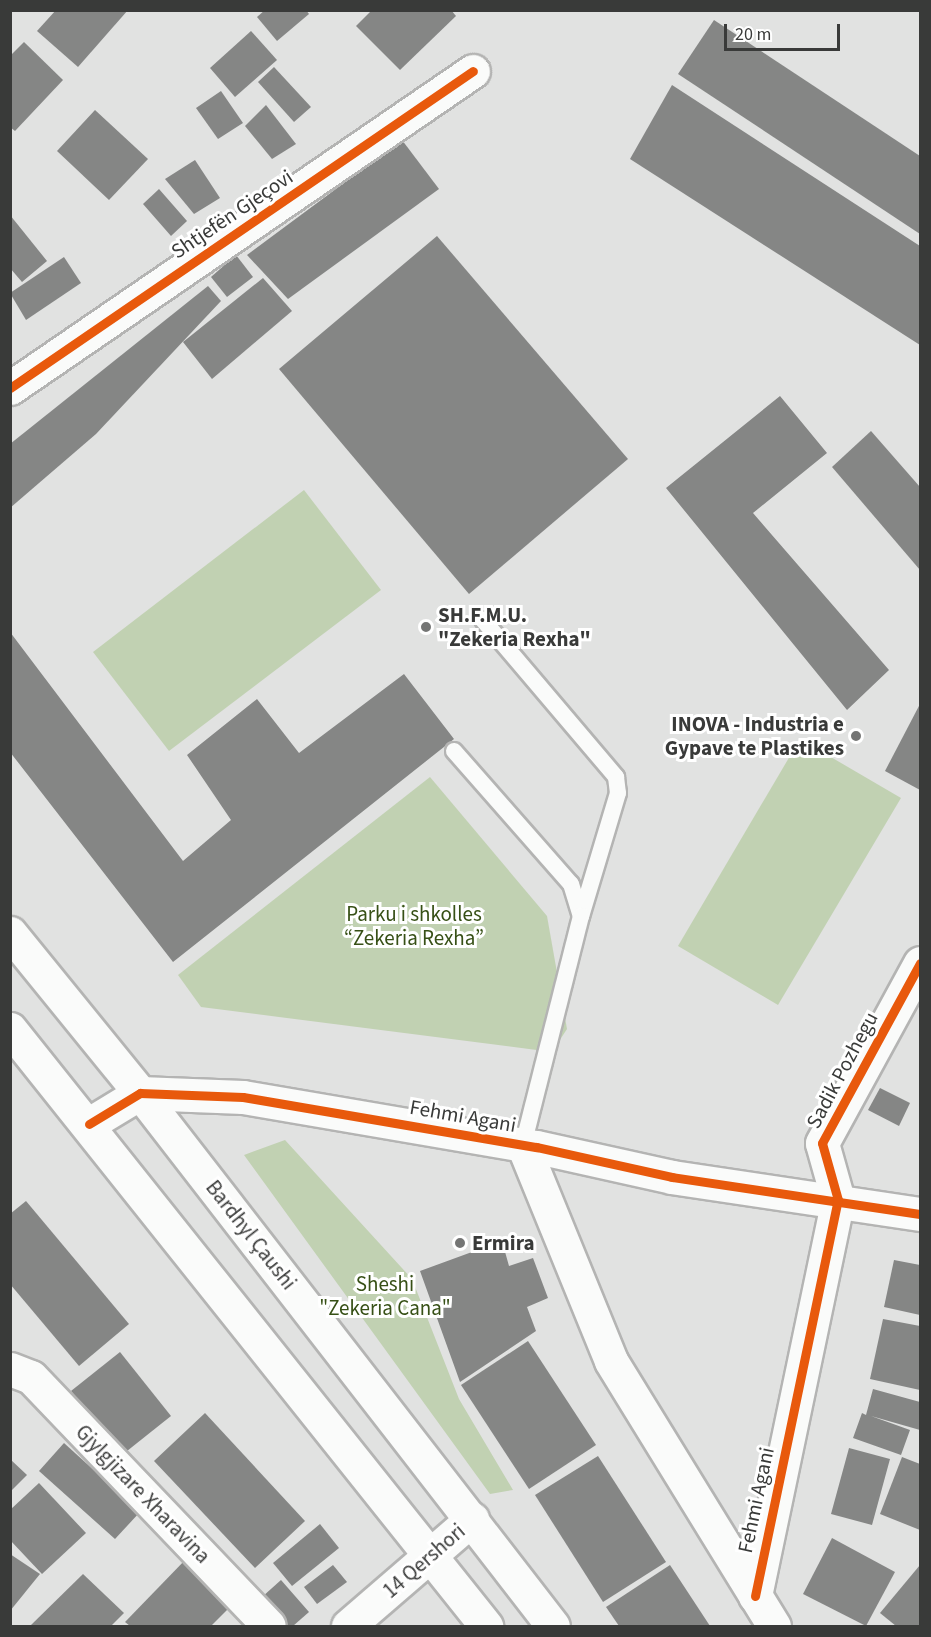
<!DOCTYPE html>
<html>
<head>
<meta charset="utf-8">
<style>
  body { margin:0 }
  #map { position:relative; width:931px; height:1637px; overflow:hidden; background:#e1e2e1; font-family:"Source Sans 3",sans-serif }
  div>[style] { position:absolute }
  .green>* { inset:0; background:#c1d1b2 }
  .building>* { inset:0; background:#858685 }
  .roads { filter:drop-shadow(2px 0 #b4b4b3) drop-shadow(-2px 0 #b4b4b3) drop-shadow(0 2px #b4b4b3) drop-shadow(0 -2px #b4b4b3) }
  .lane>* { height:16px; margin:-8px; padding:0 8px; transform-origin:8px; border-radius:8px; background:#fafbfa }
  .street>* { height:33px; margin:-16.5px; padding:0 16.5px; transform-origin:16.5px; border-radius:16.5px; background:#fafbfa }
  .secondary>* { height:33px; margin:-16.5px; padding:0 16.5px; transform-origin:16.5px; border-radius:16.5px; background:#fafbfa }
  .cycleway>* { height:9px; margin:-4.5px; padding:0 4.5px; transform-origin:4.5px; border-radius:4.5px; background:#e8590c }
  .dots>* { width:16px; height:16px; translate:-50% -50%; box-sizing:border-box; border:3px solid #fff; border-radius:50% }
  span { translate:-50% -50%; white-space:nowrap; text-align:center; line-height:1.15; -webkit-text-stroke:6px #fff; paint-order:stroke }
  .street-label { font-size:21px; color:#393a39 }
  .poi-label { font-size:21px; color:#393a39; font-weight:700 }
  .left { translate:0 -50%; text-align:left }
  .right { translate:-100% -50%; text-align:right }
  .park-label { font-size:21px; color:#375016 }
  .frame { position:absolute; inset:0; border:12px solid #393a39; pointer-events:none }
  .scale { position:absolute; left:724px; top:24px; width:116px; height:27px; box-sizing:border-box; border:3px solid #393a39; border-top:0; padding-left:8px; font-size:18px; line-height:21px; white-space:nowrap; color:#393a39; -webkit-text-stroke:4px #fff; paint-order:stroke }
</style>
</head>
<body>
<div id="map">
  <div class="green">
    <i style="clip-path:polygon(304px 490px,381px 590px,169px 751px,93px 652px)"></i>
    <i style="clip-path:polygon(800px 739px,901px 798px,778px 1005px,678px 946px)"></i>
    <i style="clip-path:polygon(430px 777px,547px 916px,567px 1029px,552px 1052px,201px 1007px,178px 975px)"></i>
    <i style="clip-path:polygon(285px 1140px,412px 1279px,459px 1399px,513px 1490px,490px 1494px,244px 1155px)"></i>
  </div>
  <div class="building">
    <i style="clip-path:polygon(56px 10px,128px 10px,78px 67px,37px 31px)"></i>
    <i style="clip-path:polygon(265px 10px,306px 10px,309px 14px,277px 41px,257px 17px)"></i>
    <i style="clip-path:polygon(372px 10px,451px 10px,456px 16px,400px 70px,356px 26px)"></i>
    <i style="clip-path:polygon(714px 20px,920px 156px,920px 234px,678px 74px)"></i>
    <i style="clip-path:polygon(251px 31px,277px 60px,235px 97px,210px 68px)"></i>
    <i style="clip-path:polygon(24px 42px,63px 80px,15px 131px,10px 127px,10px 56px)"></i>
    <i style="clip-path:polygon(274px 67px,311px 107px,294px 122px,258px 82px)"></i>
    <i style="clip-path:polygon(672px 85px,920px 246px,920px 345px,630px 159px)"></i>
    <i style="clip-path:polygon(221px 91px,243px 123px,218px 139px,196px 108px)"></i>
    <i style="clip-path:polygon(266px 105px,296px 144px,272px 159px,245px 126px)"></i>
    <i style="clip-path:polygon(95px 110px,148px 159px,109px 200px,57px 151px)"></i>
    <i style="clip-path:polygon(402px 140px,439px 189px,288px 299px,247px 255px)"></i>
    <i style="clip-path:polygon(195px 160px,220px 198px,194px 214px,165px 179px)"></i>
    <i style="clip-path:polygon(159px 189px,187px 221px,171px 236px,143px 204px)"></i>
    <i style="clip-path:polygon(10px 215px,47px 261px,22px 282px,10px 268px)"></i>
    <i style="clip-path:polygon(437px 236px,628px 459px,469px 594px,279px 369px)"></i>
    <i style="clip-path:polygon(236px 255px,253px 277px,227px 297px,211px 277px)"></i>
    <i style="clip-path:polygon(64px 257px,81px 283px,26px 320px,10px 293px)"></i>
    <i style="clip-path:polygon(263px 278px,292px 311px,212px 379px,183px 342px)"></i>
    <i style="clip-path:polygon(208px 286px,221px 301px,96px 434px,10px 508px,10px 444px)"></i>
    <i style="clip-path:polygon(780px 396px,827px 453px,753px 513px,889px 670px,847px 710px,666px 488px)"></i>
    <i style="clip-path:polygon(871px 431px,920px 487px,920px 570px,832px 467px)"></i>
    <i style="clip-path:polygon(10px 632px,183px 861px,231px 820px,187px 755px,257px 699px,299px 753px,404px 674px,454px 739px,173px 962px,10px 752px)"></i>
    <i style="clip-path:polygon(920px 704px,920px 790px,885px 771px)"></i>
    <i style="clip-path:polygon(880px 1088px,910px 1103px,899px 1126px,868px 1110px)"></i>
    <i style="clip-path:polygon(26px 1201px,129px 1324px,79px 1366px,10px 1284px,10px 1214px)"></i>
    <i style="clip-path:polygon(502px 1241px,509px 1266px,533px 1258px,548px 1298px,527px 1307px,536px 1331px,460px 1382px,420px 1271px)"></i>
    <i style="clip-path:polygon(894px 1260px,920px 1265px,920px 1315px,884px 1307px)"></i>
    <i style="clip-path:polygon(883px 1319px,920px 1326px,920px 1390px,870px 1379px)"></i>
    <i style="clip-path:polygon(528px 1341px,596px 1445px,529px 1489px,461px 1385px)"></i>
    <i style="clip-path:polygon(120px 1352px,171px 1416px,122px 1455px,71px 1391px)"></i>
    <i style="clip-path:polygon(873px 1389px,920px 1402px,920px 1430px,871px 1416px,910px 1430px,901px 1455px,853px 1438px,862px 1413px,866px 1415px)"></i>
    <i style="clip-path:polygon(205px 1413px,305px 1521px,255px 1568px,154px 1461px)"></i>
    <i style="clip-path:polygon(64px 1443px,140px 1512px,115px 1539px,39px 1471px)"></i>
    <i style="clip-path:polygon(849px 1448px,890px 1459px,872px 1525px,831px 1514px)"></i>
    <i style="clip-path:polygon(598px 1456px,666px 1562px,603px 1602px,535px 1495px)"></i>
    <i style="clip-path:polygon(902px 1457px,920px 1464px,920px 1530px,880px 1514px)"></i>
    <i style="clip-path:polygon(10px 1459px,27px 1475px,10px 1492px)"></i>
    <i style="clip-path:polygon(39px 1483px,86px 1533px,42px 1574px,10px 1540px,10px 1510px)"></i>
    <i style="clip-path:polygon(320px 1524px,339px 1548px,292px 1586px,273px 1563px)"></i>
    <i style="clip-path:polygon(832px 1538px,895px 1572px,866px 1626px,803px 1594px)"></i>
    <i style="clip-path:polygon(10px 1554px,40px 1574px,10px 1611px)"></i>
    <i style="clip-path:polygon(187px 1558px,234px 1603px,211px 1626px,130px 1626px,125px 1622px)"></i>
    <i style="clip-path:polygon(333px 1565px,347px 1582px,317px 1604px,304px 1587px)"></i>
    <i style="clip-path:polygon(670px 1565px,710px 1626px,619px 1626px,606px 1607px)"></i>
    <i style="clip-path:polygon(920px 1565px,920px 1626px,896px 1626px,880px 1613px)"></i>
    <i style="clip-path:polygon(83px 1574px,124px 1613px,111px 1626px,30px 1626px)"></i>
    <i style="clip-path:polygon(281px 1580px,309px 1612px,293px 1626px,288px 1626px,262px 1597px)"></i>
  </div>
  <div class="roads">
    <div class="lane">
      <i style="left:483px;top:620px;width:206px;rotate:49.7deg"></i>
      <i style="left:616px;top:777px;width:16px;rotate:83deg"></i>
      <i style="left:618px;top:793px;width:128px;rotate:106.7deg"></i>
      <i style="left:454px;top:751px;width:177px;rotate:48.7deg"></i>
      <i style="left:571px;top:884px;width:34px;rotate:73deg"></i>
      <i style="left:581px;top:916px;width:236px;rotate:104.2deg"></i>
    </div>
    <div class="street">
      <i style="left:10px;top:388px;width:561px;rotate:-34.4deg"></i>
      <i style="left:89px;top:1124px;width:60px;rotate:-31.3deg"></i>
      <i style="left:140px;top:1093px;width:103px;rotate:2.2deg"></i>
      <i style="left:243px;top:1097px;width:298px;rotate:9.7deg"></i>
      <i style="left:537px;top:1147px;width:138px;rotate:12.5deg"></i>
      <i style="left:672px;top:1177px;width:251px;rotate:8.5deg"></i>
      <i style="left:523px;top:1145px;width:233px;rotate:67.8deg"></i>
      <i style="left:611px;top:1361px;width:311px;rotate:58.4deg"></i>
      <i style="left:10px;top:1369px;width:22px;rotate:21deg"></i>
      <i style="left:31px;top:1377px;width:344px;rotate:46.3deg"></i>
      <i style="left:755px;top:1596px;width:405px;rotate:-78.2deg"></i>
      <i style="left:838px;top:1200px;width:59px;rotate:-105.7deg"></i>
      <i style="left:822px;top:1143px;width:205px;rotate:-61.4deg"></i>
      <i style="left:348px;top:1626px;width:164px;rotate:-40.8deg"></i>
    </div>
    <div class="secondary">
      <i style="left:10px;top:933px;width:206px;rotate:50.9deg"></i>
      <i style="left:140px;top:1093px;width:674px;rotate:52.23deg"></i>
      <i style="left:10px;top:1029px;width:764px;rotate:51.43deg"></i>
    </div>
  </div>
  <div class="cycleway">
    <i style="left:10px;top:388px;width:561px;rotate:-34.4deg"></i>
    <i style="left:89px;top:1124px;width:60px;rotate:-31.3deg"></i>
    <i style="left:140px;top:1093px;width:103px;rotate:2.2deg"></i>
    <i style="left:243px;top:1097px;width:298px;rotate:9.7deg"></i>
    <i style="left:537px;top:1147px;width:138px;rotate:12.5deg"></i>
    <i style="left:672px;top:1177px;width:251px;rotate:8.5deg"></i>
    <i style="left:755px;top:1596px;width:405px;rotate:-78.2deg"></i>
    <i style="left:838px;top:1200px;width:59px;rotate:-105.7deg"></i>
    <i style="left:822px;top:1143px;width:205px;rotate:-61.4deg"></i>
  </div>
  <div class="dots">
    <i style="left:426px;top:627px;background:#747574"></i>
    <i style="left:856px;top:736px;background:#747574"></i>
    <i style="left:460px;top:1243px;background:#747574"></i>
  </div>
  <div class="street-label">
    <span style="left:232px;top:214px;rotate:-34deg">Shtjefën Gjeçovi</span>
    <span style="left:842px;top:1070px;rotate:-62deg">Sadik Pozhegu</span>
    <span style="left:463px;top:1116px;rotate:10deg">Fehmi Agani</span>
    <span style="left:251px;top:1235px;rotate:52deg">Bardhyl Çaushi</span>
    <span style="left:143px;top:1494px;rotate:46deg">Gjylgjizare Xharavina</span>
    <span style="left:756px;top:1500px;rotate:-78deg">Fehmi Agani</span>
    <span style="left:424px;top:1561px;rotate:-41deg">14 Qershori</span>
  </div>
  <div class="poi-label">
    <span class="left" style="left:438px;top:627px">SH.F.M.U.<br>"Zekeria Rexha"</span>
    <span class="right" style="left:844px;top:736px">INOVA - Industria e<br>Gypave te Plastikes</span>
    <span class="left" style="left:472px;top:1243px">Ermira</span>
  </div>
  <div class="park-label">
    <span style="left:414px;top:926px">Parku i shkolles<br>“Zekeria Rexha”</span>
    <span style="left:385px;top:1296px">Sheshi<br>"Zekeria Cana"</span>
  </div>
  <div class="frame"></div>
  <div class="scale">20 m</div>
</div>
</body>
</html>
